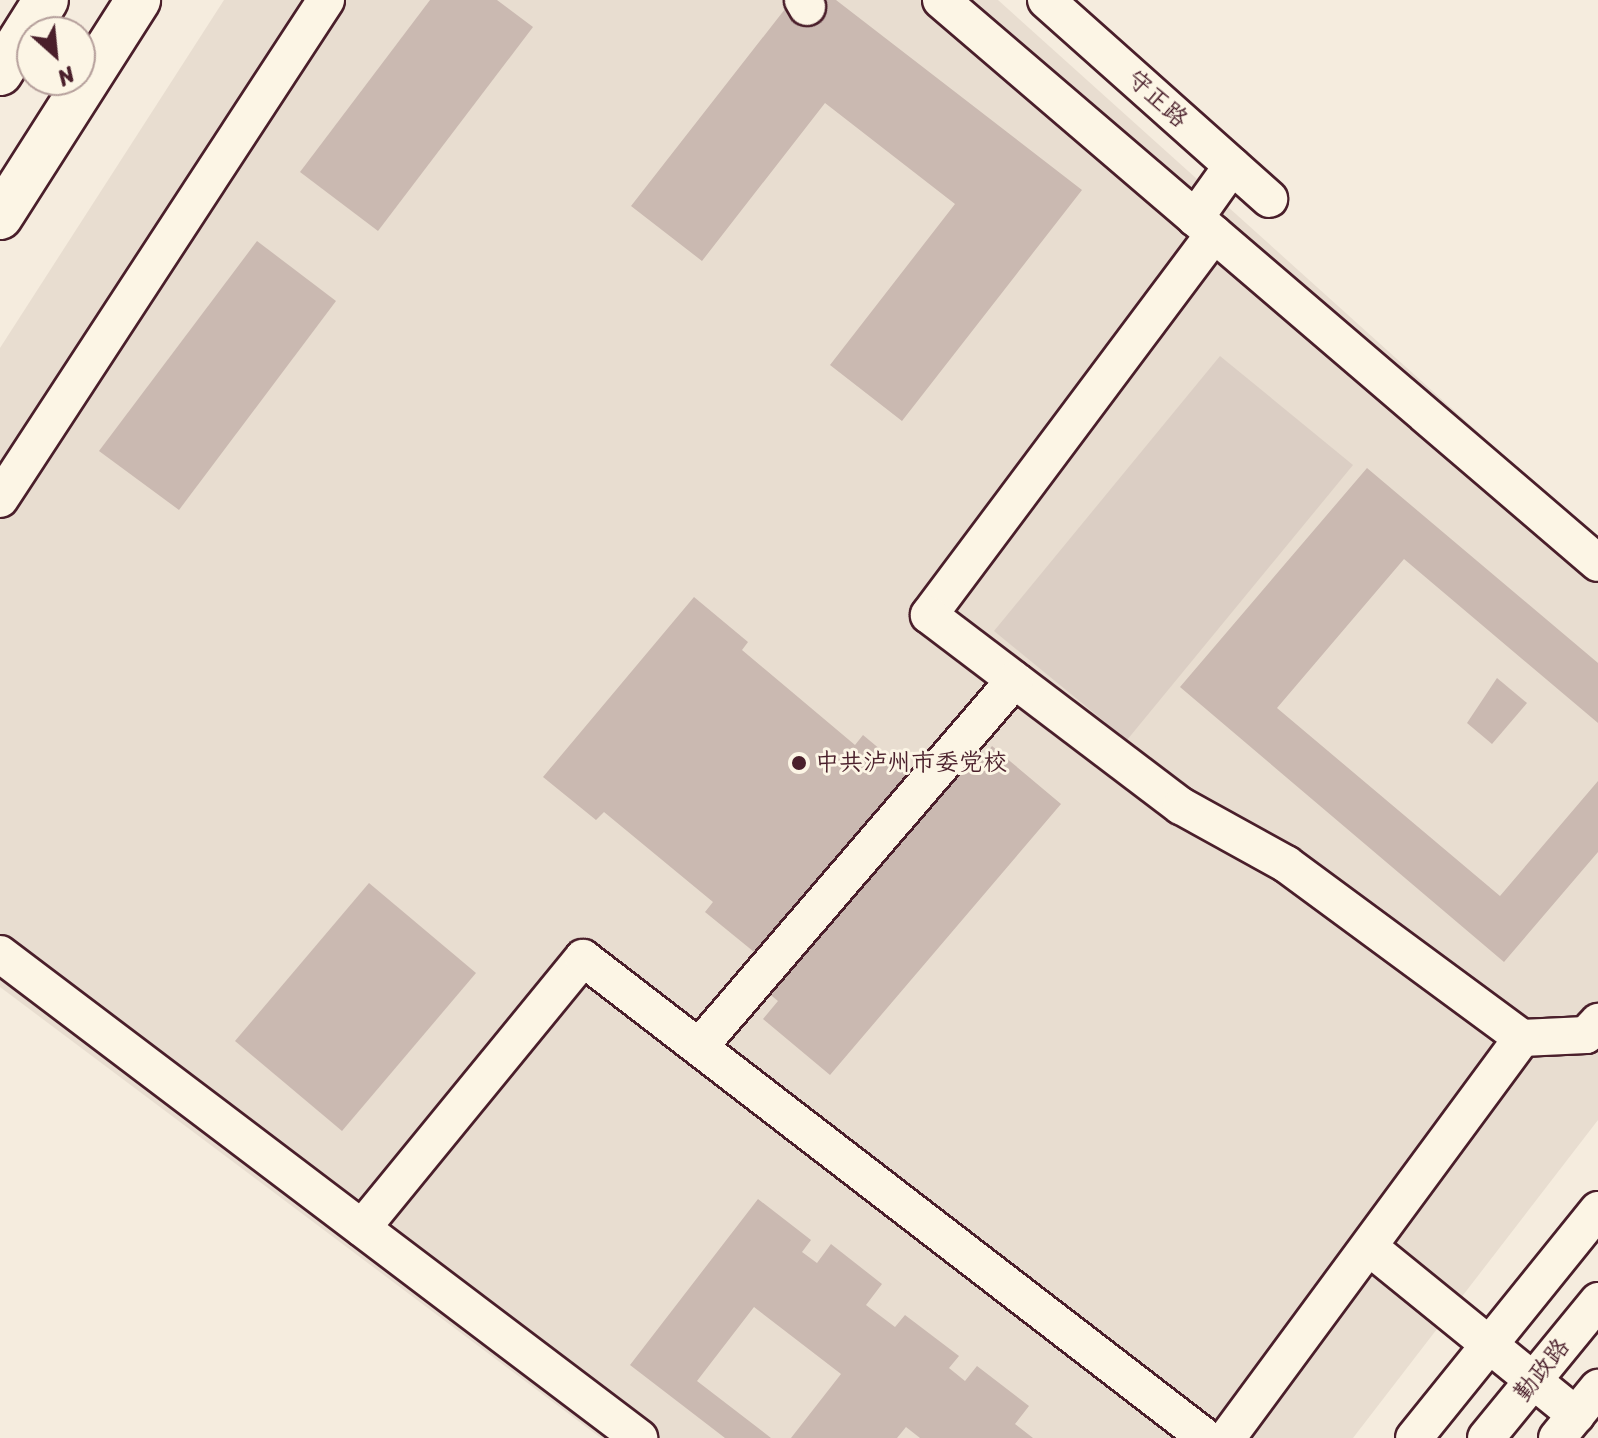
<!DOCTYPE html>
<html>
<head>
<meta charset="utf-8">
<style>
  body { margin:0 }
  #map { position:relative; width:1598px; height:1438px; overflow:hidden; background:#f5ecde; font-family:Sriracha,"LXGW WenKai TC",sans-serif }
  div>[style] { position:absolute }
  .built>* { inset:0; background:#e8ddd0 }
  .green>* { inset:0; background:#dbcec4 }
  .building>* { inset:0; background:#cab9b1 }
  .roads { filter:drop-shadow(2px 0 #4a1f2b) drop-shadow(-2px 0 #4a1f2b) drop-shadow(0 2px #4a1f2b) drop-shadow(0 -2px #4a1f2b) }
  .minor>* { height:36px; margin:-18px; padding:0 18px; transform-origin:18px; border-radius:18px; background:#fcf5e5 }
  .major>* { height:44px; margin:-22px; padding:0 22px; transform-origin:22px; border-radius:22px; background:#fcf5e5 }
  .dots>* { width:22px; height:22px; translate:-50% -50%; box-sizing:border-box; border:4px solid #fcf5e5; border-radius:50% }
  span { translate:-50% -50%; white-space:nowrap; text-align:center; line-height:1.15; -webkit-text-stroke:6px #fcf5e5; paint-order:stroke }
  .street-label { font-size:24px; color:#4a1f2b }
  .poi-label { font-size:24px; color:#4a1f2b }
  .left { translate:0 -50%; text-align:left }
  .north { position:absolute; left:16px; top:16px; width:80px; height:80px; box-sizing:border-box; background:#fcf5e5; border:2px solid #b59f9b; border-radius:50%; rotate:153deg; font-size:22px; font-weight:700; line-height:32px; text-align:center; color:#4a1f2b }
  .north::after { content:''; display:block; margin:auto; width:28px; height:36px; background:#4a1f2b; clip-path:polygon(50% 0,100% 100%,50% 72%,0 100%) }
</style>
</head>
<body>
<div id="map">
  <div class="built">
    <i style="clip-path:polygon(224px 0,998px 0,1598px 540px,1598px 1120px,1353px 1438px,601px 1438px,0 987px,0 348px)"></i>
  </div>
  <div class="green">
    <i style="clip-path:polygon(1220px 356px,1353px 465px,1127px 740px,994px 631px)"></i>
  </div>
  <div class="building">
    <i style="clip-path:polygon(430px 0,497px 0,533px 27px,378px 231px,300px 172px)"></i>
    <i style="clip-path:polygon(819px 0,836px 0,1082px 190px,902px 421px,830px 365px,955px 204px,825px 103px,702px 261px,631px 206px,785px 9px,802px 22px)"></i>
    <i style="clip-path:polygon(257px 241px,336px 301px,179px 510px,99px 451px)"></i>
    <i style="clip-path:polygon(1367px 468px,1598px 663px,1598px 723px,1404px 559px,1277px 708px,1500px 896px,1598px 781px,1598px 852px,1504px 962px,1180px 687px)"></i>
    <i style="clip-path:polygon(694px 597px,748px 642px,742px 650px,855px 745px,863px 735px,911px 775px,759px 956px,705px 912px,713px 902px,604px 812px,596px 820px,543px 777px)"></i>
    <i style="clip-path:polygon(1497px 678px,1527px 703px,1492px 744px,1467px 723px)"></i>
    <i style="clip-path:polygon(992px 746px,1061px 804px,830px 1075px,763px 1019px,778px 1001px,767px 992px,969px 755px,979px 762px)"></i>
    <i style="clip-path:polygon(369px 883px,476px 973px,342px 1131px,235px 1041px)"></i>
    <i style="clip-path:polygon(758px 1199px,811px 1240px,802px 1252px,817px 1263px,831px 1244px,882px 1284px,866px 1305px,895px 1327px,905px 1315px,959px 1356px,949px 1368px,965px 1381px,977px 1366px,1029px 1406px,1015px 1424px,1033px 1438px,920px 1438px,906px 1427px,897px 1438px,791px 1438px,841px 1374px,754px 1307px,697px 1381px,771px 1438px,725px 1438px,630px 1365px)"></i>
  </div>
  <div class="roads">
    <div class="minor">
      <i style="left:803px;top:0;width:8px;rotate:60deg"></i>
      <i style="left:941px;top:0;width:865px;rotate:40.59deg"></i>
      <i style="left:1046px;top:0;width:299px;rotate:41.7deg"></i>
      <i style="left:1195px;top:218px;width:64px;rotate:-54.6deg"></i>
      <i style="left:1214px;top:234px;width:476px;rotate:126.8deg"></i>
      <i style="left:929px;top:615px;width:316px;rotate:37.2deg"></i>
      <i style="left:1181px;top:806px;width:120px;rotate:28.9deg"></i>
      <i style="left:1286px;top:864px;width:293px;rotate:36.4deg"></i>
      <i style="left:1522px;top:1038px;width:64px;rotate:-2.7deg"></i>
      <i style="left:1586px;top:1035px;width:18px;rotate:-47deg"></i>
      <i style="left:0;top:499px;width:596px;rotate:-56.84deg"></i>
      <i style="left:0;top:954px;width:802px;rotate:37.14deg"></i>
      <i style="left:699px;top:1047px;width:484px;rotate:-49.3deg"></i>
      <i style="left:362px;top:1228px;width:349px;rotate:-50.7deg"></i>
      <i style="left:583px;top:958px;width:786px;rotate:37.61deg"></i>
      <i style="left:1369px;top:1247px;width:267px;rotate:39.1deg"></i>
      <i style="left:1227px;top:1438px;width:497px;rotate:-53.6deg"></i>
      <i style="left:1414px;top:1438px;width:293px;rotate:-51.1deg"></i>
      <i style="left:1486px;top:1438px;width:177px;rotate:-50.7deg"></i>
      <i style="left:1557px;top:1438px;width:65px;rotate:-50.6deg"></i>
    </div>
    <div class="major">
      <i style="left:0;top:73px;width:86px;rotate:-57.8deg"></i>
      <i style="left:0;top:217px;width:257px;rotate:-57.5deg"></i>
    </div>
  </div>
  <div class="dots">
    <i style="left:799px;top:763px;background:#4a1f2b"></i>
  </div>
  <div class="street-label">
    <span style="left:1157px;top:99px;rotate:42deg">守正路</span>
    <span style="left:1542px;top:1370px;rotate:-51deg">勤政路</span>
  </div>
  <div class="poi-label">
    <span class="left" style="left:815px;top:763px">中共泸州市委党校</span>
  </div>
  <div class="north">N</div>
</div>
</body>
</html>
